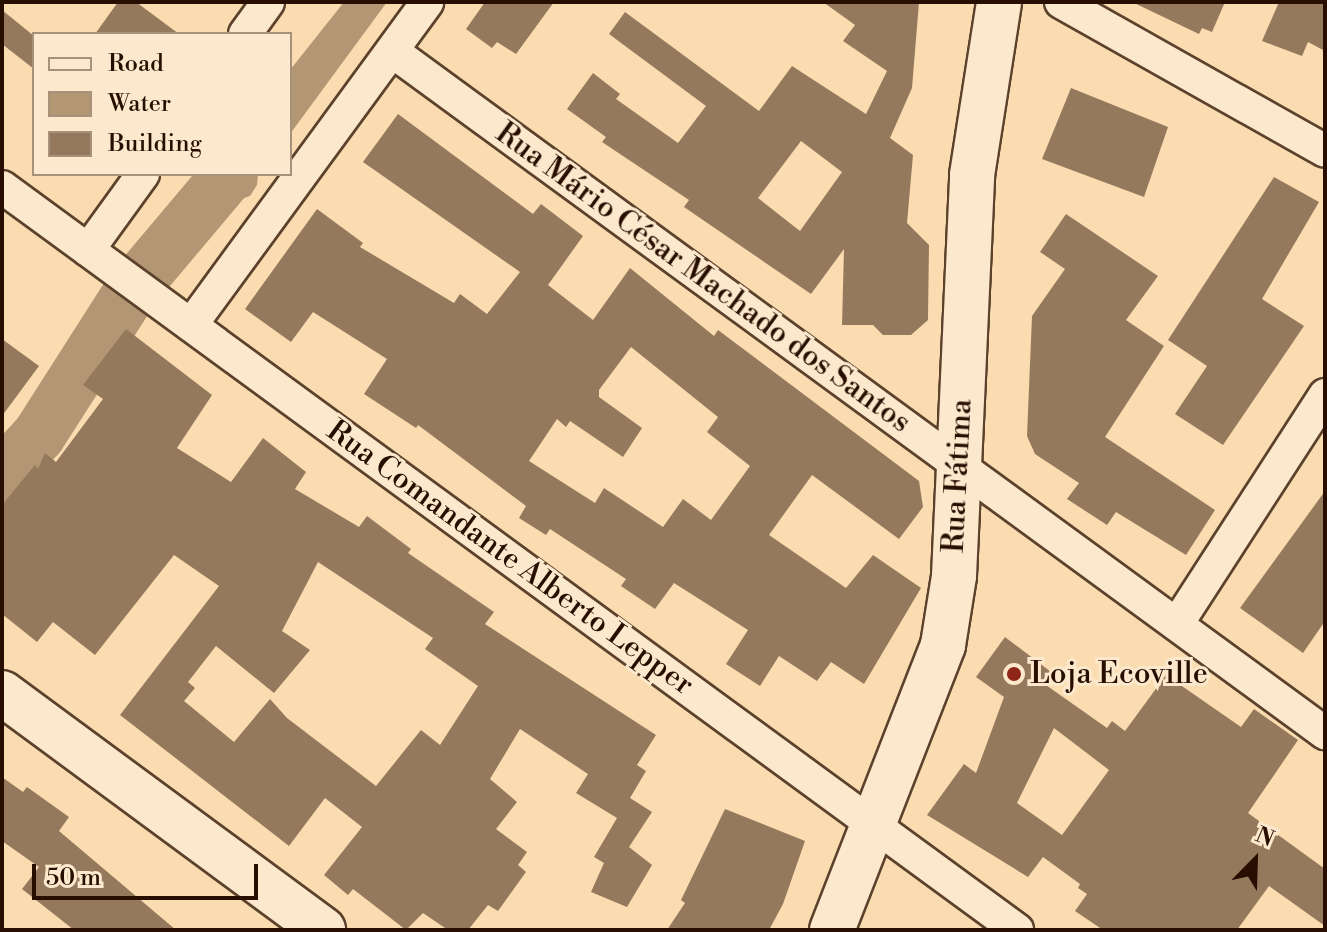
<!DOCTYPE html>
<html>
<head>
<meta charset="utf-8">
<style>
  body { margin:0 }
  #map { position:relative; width:1327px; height:932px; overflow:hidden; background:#fadcb0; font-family:"Libre Bodoni",serif }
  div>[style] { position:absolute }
  .water>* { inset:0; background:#b39674 }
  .river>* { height:54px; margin:-27px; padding:0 27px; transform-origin:27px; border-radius:27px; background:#b39674 }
  .building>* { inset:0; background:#95795c }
  .roads { filter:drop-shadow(2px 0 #5c422d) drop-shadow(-2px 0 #5c422d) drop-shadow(0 2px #5c422d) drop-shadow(0 -2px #5c422d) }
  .street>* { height:32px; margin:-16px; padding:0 16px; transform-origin:16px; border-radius:16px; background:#fce8cc }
  .secondary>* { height:44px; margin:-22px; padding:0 22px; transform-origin:22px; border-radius:22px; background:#fce8cc }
  .dots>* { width:22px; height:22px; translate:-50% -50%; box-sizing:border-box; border:4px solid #fce8cc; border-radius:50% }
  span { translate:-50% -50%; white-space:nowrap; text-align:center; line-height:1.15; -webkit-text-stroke:6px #fce8cc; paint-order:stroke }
  .street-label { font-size:30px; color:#280e01 }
  .poi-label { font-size:30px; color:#280e01 }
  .left { translate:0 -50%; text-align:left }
  .frame { position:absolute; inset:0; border:4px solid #280e01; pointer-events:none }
  .legend { position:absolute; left:32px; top:32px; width:260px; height:144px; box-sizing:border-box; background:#fce8cc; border:2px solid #a7917b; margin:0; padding:10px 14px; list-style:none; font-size:24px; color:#280e01 }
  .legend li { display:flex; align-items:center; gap:16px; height:40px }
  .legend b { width:40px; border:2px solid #a7917b }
  .north { position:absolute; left:1215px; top:820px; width:80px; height:80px; -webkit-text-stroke:6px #fce8cc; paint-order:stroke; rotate:23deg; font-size:22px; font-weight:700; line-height:32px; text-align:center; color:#280e01 }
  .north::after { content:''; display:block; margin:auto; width:28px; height:36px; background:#280e01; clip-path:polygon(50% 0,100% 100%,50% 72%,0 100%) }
  .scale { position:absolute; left:32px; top:864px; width:226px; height:36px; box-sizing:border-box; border:4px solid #280e01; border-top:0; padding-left:10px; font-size:24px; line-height:28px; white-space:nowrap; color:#280e01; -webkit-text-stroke:6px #fce8cc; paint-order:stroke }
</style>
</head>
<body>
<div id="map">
  <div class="water">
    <i style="clip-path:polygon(344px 2px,387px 2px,290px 134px,290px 70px)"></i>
    <i style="clip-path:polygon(204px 174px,258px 174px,257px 185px,250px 196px,226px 204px,155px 296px,129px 274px)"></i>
  </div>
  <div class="river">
    <i style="left:2px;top:475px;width:54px;rotate:-47.2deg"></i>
    <i style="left:39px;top:435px;width:174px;rotate:-57.4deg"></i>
    <i style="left:133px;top:288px;width:149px;rotate:-49.9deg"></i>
  </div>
  <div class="building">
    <i style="clip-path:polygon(118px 2px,136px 2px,179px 34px,95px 34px)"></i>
    <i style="clip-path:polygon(485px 2px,554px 2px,516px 54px,497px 42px,492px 48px,466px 29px)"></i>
    <i style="clip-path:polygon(evenodd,823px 2px,919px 2px,912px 88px,890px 138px,913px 155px,907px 223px,929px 245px,928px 320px,911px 335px,883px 335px,873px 325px,842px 325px,844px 249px,811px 294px,684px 207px,689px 200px,602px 142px,606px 137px,567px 109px,593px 73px,620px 94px,616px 99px,678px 143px,706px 106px,609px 34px,625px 12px,759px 111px,792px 66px,866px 114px,887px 71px,843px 41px,855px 25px,823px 2px,801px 141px,842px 172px,800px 231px,758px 198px,801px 141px)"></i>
    <i style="clip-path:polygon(1132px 2px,1225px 2px,1212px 32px,1202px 28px,1199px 34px)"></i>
    <i style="clip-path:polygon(1279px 2px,1325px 2px,1325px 51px,1308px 42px,1302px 56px,1262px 41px)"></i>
    <i style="clip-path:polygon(2px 10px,34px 36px,34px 69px,2px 44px)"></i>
    <i style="clip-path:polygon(1071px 88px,1168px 127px,1144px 197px,1042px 159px)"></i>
    <i style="clip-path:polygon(evenodd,398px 114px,533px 214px,541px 204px,583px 236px,548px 285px,593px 320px,630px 268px,714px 336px,718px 330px,919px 481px,923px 507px,899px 539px,812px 475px,769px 535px,846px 588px,873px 555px,921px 588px,864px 684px,831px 662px,817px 681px,779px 656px,760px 686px,726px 664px,748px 630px,674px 583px,655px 609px,621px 586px,626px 579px,550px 529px,546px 535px,519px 518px,526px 506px,418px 425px,416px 428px,364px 394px,387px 359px,313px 312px,291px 342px,245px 309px,317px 209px,363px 243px,360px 247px,454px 303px,460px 294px,487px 314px,520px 272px,363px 162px,398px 114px,631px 347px,718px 417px,707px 432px,750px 466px,711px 520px,683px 499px,663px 527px,604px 488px,595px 503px,529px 461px,557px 419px,566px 427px,570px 421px,623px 457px,642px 428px,599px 397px,599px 390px,631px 347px)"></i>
    <i style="clip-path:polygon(1274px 177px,1319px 202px,1262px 299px,1304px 326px,1223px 445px,1175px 414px,1207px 366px,1168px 340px)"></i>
    <i style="clip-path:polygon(1066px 214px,1158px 276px,1126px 320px,1164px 346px,1105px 437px,1215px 510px,1186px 555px,1116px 512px,1107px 525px,1067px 499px,1079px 483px,1035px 454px,1027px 436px,1032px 316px,1065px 269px,1040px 252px)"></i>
    <i style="clip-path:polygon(evenodd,126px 329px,212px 395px,177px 448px,231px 482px,263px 438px,306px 472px,295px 489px,359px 527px,367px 516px,411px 549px,408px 553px,494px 612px,485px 624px,656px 735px,637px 765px,646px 771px,630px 798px,652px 812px,629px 847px,652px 865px,627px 907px,591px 892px,604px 863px,594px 857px,617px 818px,576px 793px,588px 774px,520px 729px,490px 779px,517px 802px,496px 829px,527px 852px,518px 865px,526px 872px,498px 911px,488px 905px,468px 930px,448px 930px,423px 913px,406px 930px,353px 889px,348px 895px,324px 875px,362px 827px,325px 798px,289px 846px,120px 715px,219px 586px,174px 555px,95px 655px,53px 622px,37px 642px,2px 614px,2px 505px,35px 465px,38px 469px,45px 453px,56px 462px,103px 399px,83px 385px,126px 329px,318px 562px,433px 638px,425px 649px,478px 686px,440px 745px,421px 730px,376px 786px,287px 718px,270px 699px,234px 742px,184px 701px,195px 688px,188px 682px,216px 646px,274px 693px,310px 650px,282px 631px,318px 562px)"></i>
    <i style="clip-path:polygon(2px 339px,39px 366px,2px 416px)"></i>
    <i style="clip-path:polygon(1325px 491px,1325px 621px,1303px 653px,1240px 608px)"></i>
    <i style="clip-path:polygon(evenodd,1005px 637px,1051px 672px,1043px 683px,1107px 728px,1112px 721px,1125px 731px,1166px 675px,1241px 727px,1254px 709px,1298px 740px,1248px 813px,1325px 869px,1325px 926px,1269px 886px,1237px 930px,1103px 930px,1075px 911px,1087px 894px,1078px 888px,1080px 884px,1043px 857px,1028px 877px,927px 815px,964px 764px,976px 773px,1004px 697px,976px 677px,1005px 637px,1054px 728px,1109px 770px,1062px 835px,1017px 803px,1054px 728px)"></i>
    <i style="clip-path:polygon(2px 777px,23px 792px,27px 787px,69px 817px,59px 831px,176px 930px,74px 930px,22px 889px,39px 867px,2px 841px)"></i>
    <i style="clip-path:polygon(725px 809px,805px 841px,783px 904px,769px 930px,667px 930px,685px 903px,681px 900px)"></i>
  </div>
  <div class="roads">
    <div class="street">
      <i style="left:1061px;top:2px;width:303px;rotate:29.4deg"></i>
      <i style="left:245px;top:34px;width:39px;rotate:-54deg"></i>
      <i style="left:392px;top:51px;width:1156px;rotate:36.17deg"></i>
      <i style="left:2px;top:187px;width:1258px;rotate:36.2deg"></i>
      <i style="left:88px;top:250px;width:94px;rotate:-54.1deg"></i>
      <i style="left:191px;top:325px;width:400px;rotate:-53.8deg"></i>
      <i style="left:1177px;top:624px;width:273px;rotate:-57.1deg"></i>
    </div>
    <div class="secondary">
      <i style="left:2px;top:693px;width:399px;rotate:36.4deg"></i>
      <i style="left:832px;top:930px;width:306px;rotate:-68.7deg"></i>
      <i style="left:943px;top:645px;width:70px;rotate:-80.9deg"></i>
      <i style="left:954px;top:576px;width:401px;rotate:-87.4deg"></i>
      <i style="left:972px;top:175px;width:175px;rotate:-81.1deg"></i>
    </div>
  </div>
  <div class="dots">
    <i style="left:1014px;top:674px;background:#8f2418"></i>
  </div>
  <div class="street-label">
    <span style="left:703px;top:278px;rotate:36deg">Rua Mário César Machado dos Santos</span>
    <span style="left:958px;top:476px;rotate:-87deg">Rua Fátima</span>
    <span style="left:510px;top:558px;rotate:36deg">Rua Comandante Alberto Lepper</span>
  </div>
  <div class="poi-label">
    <span class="left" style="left:1030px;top:674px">Loja Ecoville</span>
  </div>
  <div class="frame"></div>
  <ul class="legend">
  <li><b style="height:10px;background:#fce8cc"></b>Road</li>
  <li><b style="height:22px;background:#b39674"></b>Water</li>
  <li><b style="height:22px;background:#95795c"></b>Building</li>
  </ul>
  <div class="north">N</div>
  <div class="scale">50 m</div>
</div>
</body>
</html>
